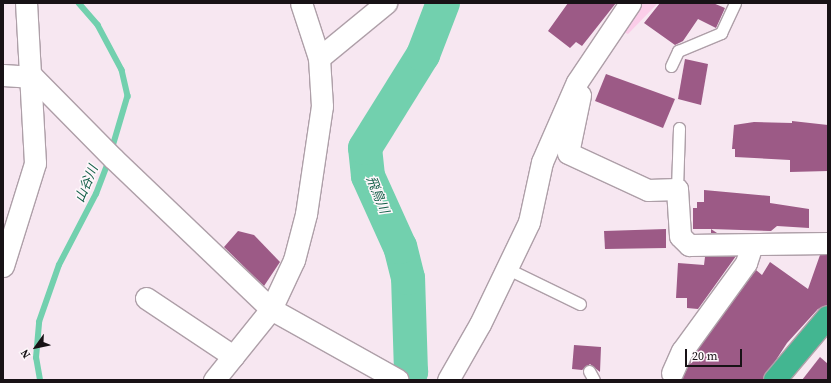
<!DOCTYPE html>
<html>
<head>
<meta charset="utf-8">
<style>
  body { margin:0 }
  #map { position:relative; width:831px; height:383px; overflow:hidden; background:#f7e7f1; font-family:"Source Serif 4","Noto Sans JP",serif }
  div>[style] { position:absolute }
  .green>* { inset:0; background:#fbcde9 }
  .stream>* { height:5.5px; margin:-2.75px; padding:0 2.75px; transform-origin:2.75px; border-radius:2.75px; background:#72d0ae }
  .river>* { height:34px; margin:-17px; padding:0 17px; transform-origin:17px; border-radius:17px; background:#72d0ae }
  .building>* { inset:0; background:#9c5a86 }
  .roads { filter:drop-shadow(1px 0 #ae9fa8) drop-shadow(-1px 0 #ae9fa8) drop-shadow(0 1px #ae9fa8) drop-shadow(0 -1px #ae9fa8) }
  .lane>* { height:11px; margin:-5.5px; padding:0 5.5px; transform-origin:5.5px; border-radius:5.5px; background:#fff }
  .street>* { height:21px; margin:-10.5px; padding:0 10.5px; transform-origin:10.5px; border-radius:10.5px; background:#fff }
  .highway>* { height:22px; margin:-11px; padding:0 11px; transform-origin:11px; border-radius:11px; background:#43b691 }
  span { translate:-50% -50%; white-space:nowrap; text-align:center; line-height:1.15; -webkit-text-stroke:3px #fef7fb; paint-order:stroke }
  .water-label { font-size:13px; color:#155f49; font-style:italic }
  .frame { position:absolute; inset:0; border:4px solid #181216; pointer-events:none }
  .north { position:absolute; left:16px; top:327px; width:40px; height:40px; -webkit-text-stroke:3px #fef7fb; paint-order:stroke; rotate:237deg; font-size:11px; font-weight:700; line-height:16px; text-align:center; color:#181216 }
  .north::after { content:''; display:block; margin:auto; width:14px; height:18px; background:#181216; clip-path:polygon(50% 0,100% 100%,50% 72%,0 100%) }
  .scale { position:absolute; left:685px; top:349px; width:57px; height:18px; box-sizing:border-box; border:2px solid #181216; border-top:0; padding-left:5px; font-size:12px; line-height:14px; white-space:nowrap; color:#181216; -webkit-text-stroke:3px #fef7fb; paint-order:stroke }
</style>
</head>
<body>
<div id="map">
  <div class="green">
    <i style="clip-path:polygon(639px 3px,658px 3px,628px 34px,619px 30px)"></i>
  </div>
  <div class="stream">
    <i style="left:79px;top:3px;width:29px;rotate:49deg"></i>
    <i style="left:98px;top:25px;width:51px;rotate:61.9deg"></i>
    <i style="left:122px;top:70px;width:27px;rotate:77deg"></i>
    <i style="left:128px;top:96px;width:56px;rotate:106.5deg"></i>
    <i style="left:40px;top:380px;width:22px;rotate:-100deg"></i>
    <i style="left:36px;top:358px;width:36px;rotate:-85deg"></i>
    <i style="left:39px;top:322px;width:60px;rotate:-70.7deg"></i>
    <i style="left:59px;top:265px;width:80px;rotate:-62.5deg"></i>
    <i style="left:96px;top:194px;width:36px;rotate:-69deg"></i>
  </div>
  <div class="river">
    <i style="left:408px;top:380px;width:9px;rotate:-69deg"></i>
    <i style="left:411px;top:372px;width:94px;rotate:-91.8deg"></i>
    <i style="left:408px;top:278px;width:32px;rotate:-104deg"></i>
    <i style="left:400px;top:247px;width:78px;rotate:-114.3deg"></i>
    <i style="left:368px;top:176px;width:28px;rotate:-96deg"></i>
    <i style="left:365px;top:148px;width:110px;rotate:-58.1deg"></i>
    <i style="left:423px;top:55px;width:56px;rotate:-69deg"></i>
  </div>
  <div class="building">
    <i style="clip-path:polygon(568px 3px,616px 3px,582px 46px,576px 42px,570px 48px,548px 31px)"></i>
    <i style="clip-path:polygon(660px 3px,713px 3px,725px 8px,716px 28px,698px 19px,683px 41px,675px 45px,644px 23px)"></i>
    <i style="clip-path:polygon(685px 59px,708px 64px,701px 105px,678px 99px)"></i>
    <i style="clip-path:polygon(606px 74px,675px 99px,663px 128px,595px 101px)"></i>
    <i style="clip-path:polygon(792px 121px,828px 125px,828px 171px,790px 172px,790px 160px,735px 157px,735px 149px,732px 149px,734px 125px,754px 122px,792px 123px)"></i>
    <i style="clip-path:polygon(704px 190px,770px 196px,770px 203px,809px 209px,809px 228px,777px 226px,771px 231px,711px 229px,717px 233px,711px 233px,711px 229px,693px 229px,693px 208px,697px 208px,697px 202px,704px 202px)"></i>
    <i style="clip-path:polygon(666px 229px,666px 248px,605px 249px,604px 231px)"></i>
    <i style="clip-path:polygon(238px 231px,254px 235px,280px 262px,264px 286px,224px 247px)"></i>
    <i style="clip-path:polygon(820px 255px,828px 255px,828px 305px,818px 309px,787px 343px,763px 380px,681px 380px,692px 357px,756px 270px,762px 275px,770px 262px,808px 289px)"></i>
    <i style="clip-path:polygon(736px 256px,698px 309px,687px 308px,687px 298px,676px 298px,678px 263px,704px 265px,705px 257px)"></i>
    <i style="clip-path:polygon(574px 345px,601px 347px,600px 372px,590px 364px,582px 370px,572px 369px)"></i>
    <i style="clip-path:polygon(820px 357px,828px 364px,828px 380px,802px 380px)"></i>
  </div>
  <div class="roads">
    <div class="lane">
      <i style="left:671px;top:66px;width:17px;rotate:-65deg"></i>
      <i style="left:678px;top:51px;width:47px;rotate:-22.7deg"></i>
      <i style="left:721px;top:33px;width:33px;rotate:-65deg"></i>
      <i style="left:677px;top:189px;width:61px;rotate:-88.1deg"></i>
      <i style="left:508px;top:269px;width:80px;rotate:25.9deg"></i>
      <i style="left:589px;top:371px;width:10px;rotate:61deg"></i>
    </div>
    <div class="street">
      <i style="left:319px;top:58px;width:87px;rotate:-39.4deg"></i>
      <i style="left:3px;top:75px;width:30px;rotate:4deg"></i>
      <i style="left:33px;top:77px;width:115px;rotate:45.4deg"></i>
      <i style="left:114px;top:159px;width:217px;rotate:43.7deg"></i>
      <i style="left:271px;top:309px;width:145px;rotate:29.2deg"></i>
      <i style="left:580px;top:95px;width:59px;rotate:101.7deg"></i>
      <i style="left:568px;top:153px;width:88px;rotate:24.8deg"></i>
      <i style="left:648px;top:190px;width:29px;rotate:-2deg"></i>
      <i style="left:677px;top:189px;width:47px;rotate:86.3deg"></i>
      <i style="left:680px;top:236px;width:13px;rotate:45deg"></i>
      <i style="left:689px;top:245px;width:139px;rotate:-0.8deg"></i>
      <i style="left:3px;top:266px;width:108px;rotate:-72.7deg"></i>
      <i style="left:35px;top:163px;width:160px;rotate:-93.2deg"></i>
      <i style="left:146px;top:298px;width:105px;rotate:33.7deg"></i>
      <i style="left:672px;top:373px;width:24px;rotate:-66deg"></i>
      <i style="left:682px;top:351px;width:109px;rotate:-54deg"></i>
      <i style="left:746px;top:263px;width:19px;rotate:-72deg"></i>
      <i style="left:214px;top:380px;width:91px;rotate:-51.2deg"></i>
      <i style="left:271px;top:309px;width:54px;rotate:-64.9deg"></i>
      <i style="left:294px;top:260px;width:48px;rotate:-75.4deg"></i>
      <i style="left:306px;top:214px;width:109px;rotate:-81.6deg"></i>
      <i style="left:322px;top:106px;width:48px;rotate:-93.6deg"></i>
      <i style="left:319px;top:58px;width:58px;rotate:-108.1deg"></i>
      <i style="left:448px;top:380px;width:64px;rotate:-60.3deg"></i>
      <i style="left:480px;top:324px;width:113px;rotate:-64.3deg"></i>
      <i style="left:529px;top:222px;width:61px;rotate:-77.8deg"></i>
      <i style="left:542px;top:162px;width:87px;rotate:-66.4deg"></i>
      <i style="left:577px;top:82px;width:95px;rotate:-56.1deg"></i>
    </div>
    <div class="highway">
      <i style="left:775px;top:380px;width:82px;rotate:-49.9deg"></i>
    </div>
  </div>
  <div class="water-label">
    <span style="left:87px;top:184px;rotate:-67deg">山谷川</span>
    <span style="left:377px;top:195px;rotate:68deg">飛鳥川</span>
  </div>
  <div class="frame"></div>
  <div class="north">N</div>
  <div class="scale">20 m</div>
</div>
</body>
</html>
